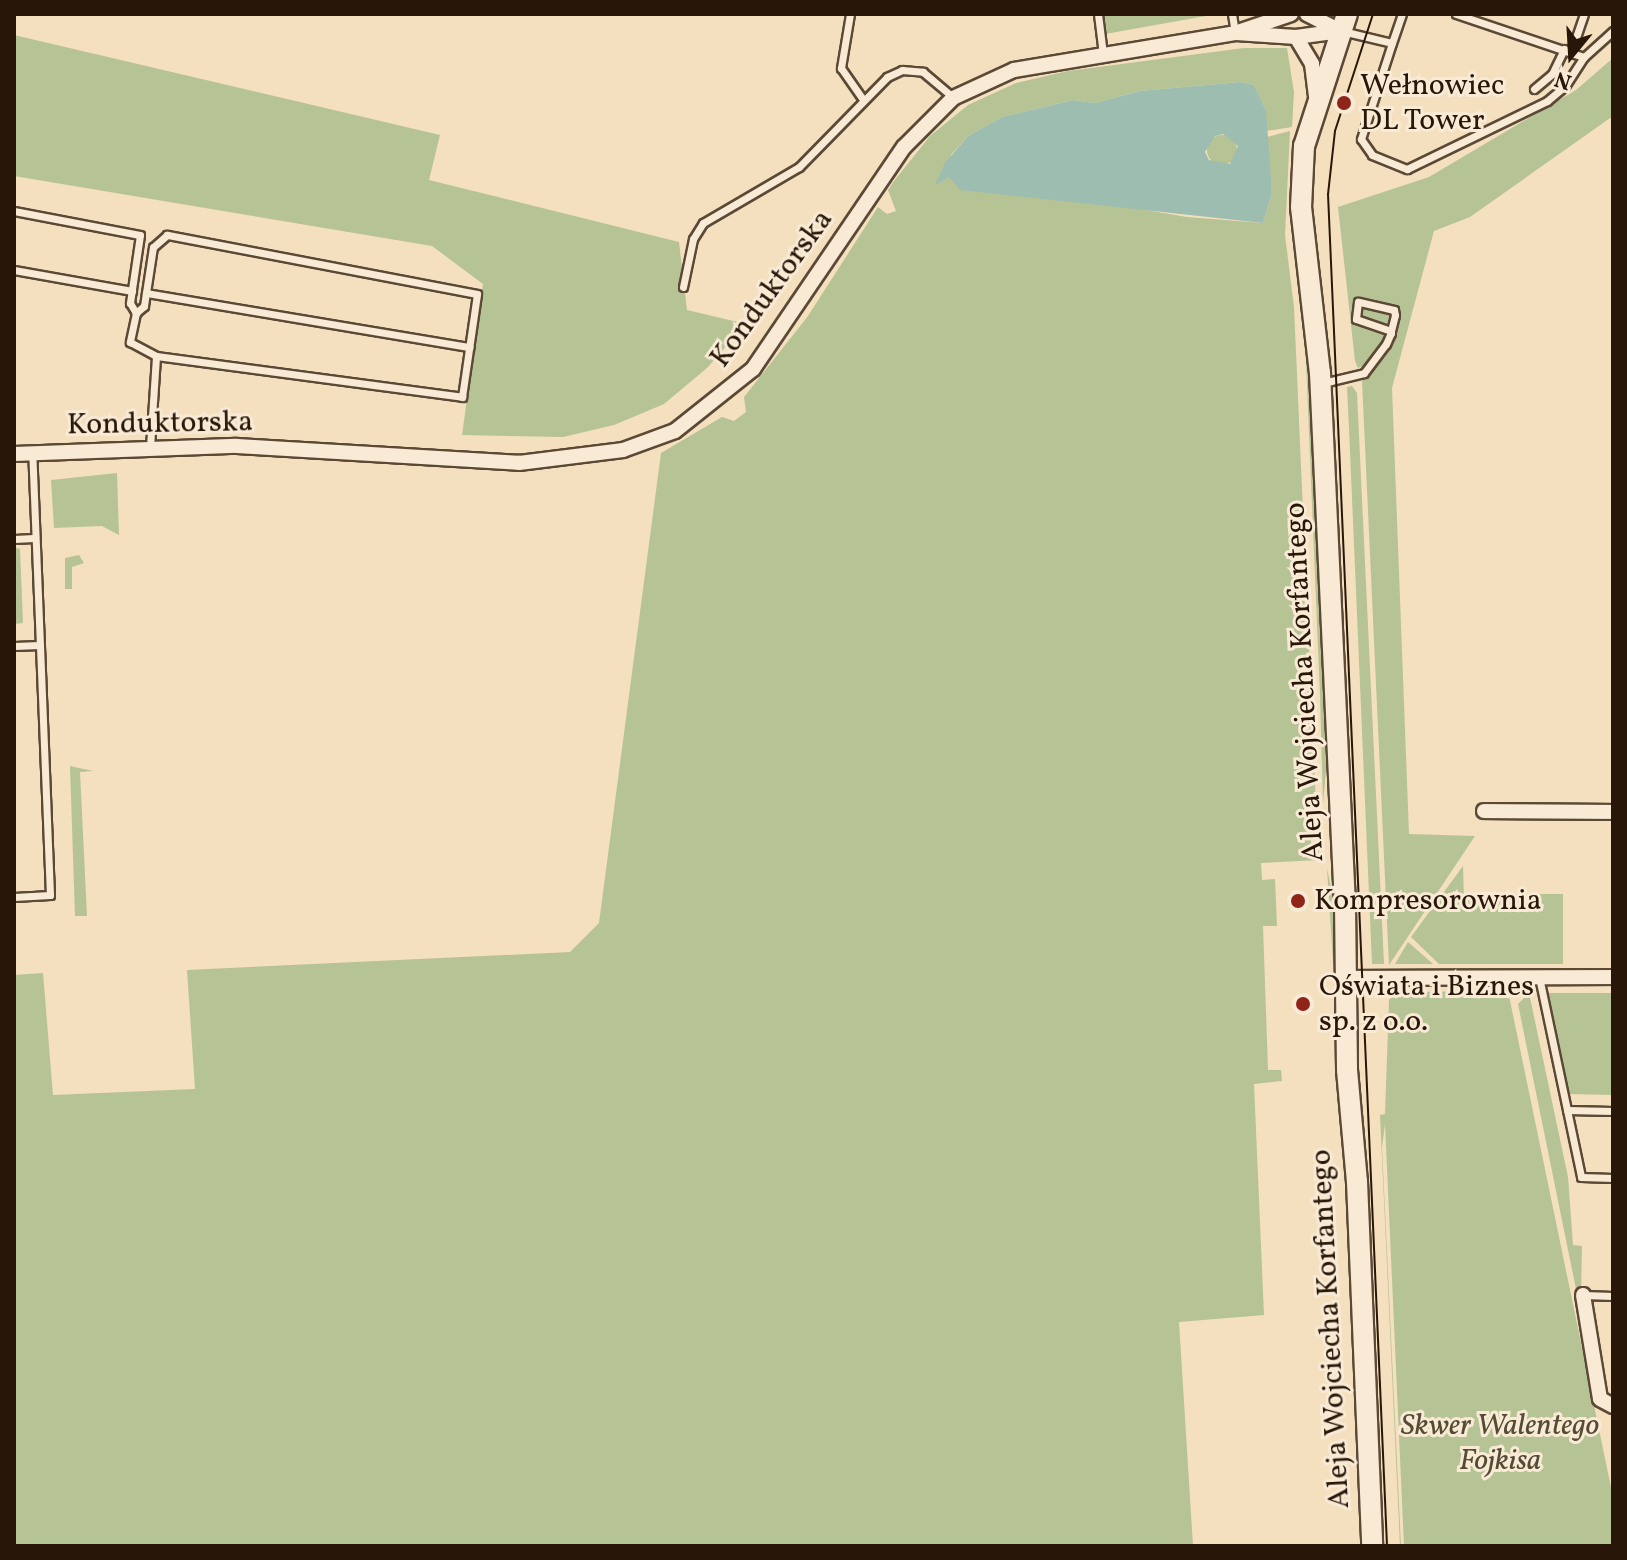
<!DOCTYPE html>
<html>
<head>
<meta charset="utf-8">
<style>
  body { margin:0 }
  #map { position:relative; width:1627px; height:1560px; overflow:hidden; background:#f4dfbe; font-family:Vollkorn,serif }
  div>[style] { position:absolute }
  .green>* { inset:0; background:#b6c395 }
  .round { border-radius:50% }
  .water>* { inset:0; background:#9cbdaf }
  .roads { filter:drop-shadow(2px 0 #5b4936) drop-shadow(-2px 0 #5b4936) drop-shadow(0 2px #5b4936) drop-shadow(0 -2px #5b4936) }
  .service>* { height:7px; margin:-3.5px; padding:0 3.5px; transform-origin:3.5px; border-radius:3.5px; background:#f8ead5 }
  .minor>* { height:14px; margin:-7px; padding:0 7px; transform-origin:7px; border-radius:7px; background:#f8ead5 }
  .secondary>* { height:20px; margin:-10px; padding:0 10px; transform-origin:10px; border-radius:10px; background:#f8ead5 }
  .tram>* { height:2px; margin:-1px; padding:0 1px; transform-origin:1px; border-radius:1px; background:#281709 }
  .dots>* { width:22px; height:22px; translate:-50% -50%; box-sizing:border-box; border:4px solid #f8ead5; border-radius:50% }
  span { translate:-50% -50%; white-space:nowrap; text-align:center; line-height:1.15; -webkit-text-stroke:6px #f8ead5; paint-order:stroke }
  .poi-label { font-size:30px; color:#281709 }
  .left { translate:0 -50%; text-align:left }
  .street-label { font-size:30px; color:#281709 }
  .park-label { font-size:30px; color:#534b33; font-style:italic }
  .frame { position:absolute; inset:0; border:16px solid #281709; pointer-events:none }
  .north { position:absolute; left:1531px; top:16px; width:80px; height:80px; -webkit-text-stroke:6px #f8ead5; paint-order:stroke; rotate:198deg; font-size:22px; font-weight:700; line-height:32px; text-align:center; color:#281709 }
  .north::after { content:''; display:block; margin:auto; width:28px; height:36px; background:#281709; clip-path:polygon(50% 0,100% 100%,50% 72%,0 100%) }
</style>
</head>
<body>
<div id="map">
  <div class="green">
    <i style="clip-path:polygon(1104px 14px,1217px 14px,1105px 34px)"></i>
    <i style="clip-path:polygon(14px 35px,440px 135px,429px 180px,679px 242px,687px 310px,746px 324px,707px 368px,664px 404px,614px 425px,563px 437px,462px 435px,483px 284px,432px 246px,14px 176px)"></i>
    <i style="clip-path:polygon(1244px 48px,1287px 48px,1294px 92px,1292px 127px,1266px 131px,1266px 110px,1254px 85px,1240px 82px,1140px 91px,1095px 103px,1073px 100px,1002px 117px,968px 136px,951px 155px,949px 177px,1187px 217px,1263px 223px,1272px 193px,1267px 137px,1290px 131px,1285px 235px,1294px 307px,1317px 829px,1311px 833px,1311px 845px,1319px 849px,1319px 860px,1261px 863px,1262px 880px,1275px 879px,1277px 926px,1263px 926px,1268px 1070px,1281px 1070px,1282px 1081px,1254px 1084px,1264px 1315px,1179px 1322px,1193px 1546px,14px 1546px,14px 975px,43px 973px,53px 1095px,195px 1089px,187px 970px,570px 952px,599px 923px,661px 453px,722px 417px,734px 421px,746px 412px,744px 397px,808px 316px,878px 207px,887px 214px,896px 211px,888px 190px,894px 181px,930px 136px,968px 105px,1016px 83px,1068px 71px)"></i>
    <i style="clip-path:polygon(1613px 58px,1613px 116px,1470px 217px,1434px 231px,1392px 388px,1409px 834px,1475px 836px,1389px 965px,1362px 381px,1369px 375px,1365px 365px,1358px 368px,1355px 361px,1338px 207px,1429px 177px,1576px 90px)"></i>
    <i class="round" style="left:1207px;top:135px;width:30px;height:30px"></i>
    <i style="clip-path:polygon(1303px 290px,1328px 747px,1323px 804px,1320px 695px)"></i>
    <i style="clip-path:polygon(1352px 386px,1357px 393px,1384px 964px,1372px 964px,1349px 428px,1347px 387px)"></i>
    <i style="clip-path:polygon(117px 473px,119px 535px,102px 526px,54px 528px,51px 480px)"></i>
    <i style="clip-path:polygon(14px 547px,20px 549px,23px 623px,14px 624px)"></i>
    <i style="clip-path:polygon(79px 555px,84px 563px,72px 567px,72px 589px,65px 589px,65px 558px)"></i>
    <i style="clip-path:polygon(70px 766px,93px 771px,80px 772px,87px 916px,75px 916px)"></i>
    <i style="clip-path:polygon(1463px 866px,1464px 900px,1500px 900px,1500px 894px,1563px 894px,1563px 964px,1439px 964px,1411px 937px)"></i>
    <i style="clip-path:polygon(1327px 868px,1335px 908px,1335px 979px,1334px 979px)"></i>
    <i style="clip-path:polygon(1408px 942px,1433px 964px,1395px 964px)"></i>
    <i style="clip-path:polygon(1508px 991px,1613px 1497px,1613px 1546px,1404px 1546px,1385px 1124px,1382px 1147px,1401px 1546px,1400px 1546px,1380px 1115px,1385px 1114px,1389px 1000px,1396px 992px)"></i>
    <i style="clip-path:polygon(1529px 993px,1568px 1177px,1573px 1245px,1582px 1246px,1581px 1294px,1577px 1294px,1518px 1004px)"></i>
    <i style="clip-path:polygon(1545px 993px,1613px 993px,1613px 1095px,1567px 1094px)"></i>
  </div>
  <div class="water">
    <i style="clip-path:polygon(evenodd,1240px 82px,1254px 85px,1266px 110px,1272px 193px,1263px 223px,960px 190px,949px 177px,935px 185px,945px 163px,968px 136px,1002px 117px,1073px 100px,1095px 103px,1140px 91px,1240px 82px,1223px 134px,1238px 146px,1230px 164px,1209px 160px,1205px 152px,1215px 136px,1223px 134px)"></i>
  </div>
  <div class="roads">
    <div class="service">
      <i style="left:850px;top:14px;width:55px;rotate:99.5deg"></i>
      <i style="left:841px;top:68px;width:39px;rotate:55deg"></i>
      <i style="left:1098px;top:14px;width:40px;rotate:82.9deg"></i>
      <i style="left:1232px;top:14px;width:19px;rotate:81deg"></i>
      <i style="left:1456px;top:14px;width:135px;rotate:18.6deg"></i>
      <i style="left:1584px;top:57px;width:39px;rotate:-42deg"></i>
      <i style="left:1342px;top:31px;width:51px;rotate:13.5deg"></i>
      <i style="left:1392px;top:43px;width:31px;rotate:-71deg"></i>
      <i style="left:1392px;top:43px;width:101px;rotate:107.9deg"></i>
      <i style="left:1361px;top:139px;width:19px;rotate:55deg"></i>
      <i style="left:1372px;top:155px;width:38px;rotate:22deg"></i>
      <i style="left:1407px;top:169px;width:156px;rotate:-25.9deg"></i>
      <i style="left:1547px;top:101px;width:23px;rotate:-40deg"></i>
      <i style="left:1565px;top:86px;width:35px;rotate:-57deg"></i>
      <i style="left:1571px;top:52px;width:40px;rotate:-71.1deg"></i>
      <i style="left:1534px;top:89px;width:23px;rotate:-40deg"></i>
      <i style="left:1552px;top:74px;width:28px;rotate:-64deg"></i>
      <i style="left:14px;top:211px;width:128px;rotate:10.8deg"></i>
      <i style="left:140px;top:235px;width:69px;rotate:98.4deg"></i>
      <i style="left:130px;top:303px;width:12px;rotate:59deg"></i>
      <i style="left:14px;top:270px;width:120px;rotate:10.1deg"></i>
      <i style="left:683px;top:287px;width:49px;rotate:-78.2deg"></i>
      <i style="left:693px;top:239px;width:19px;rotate:-58deg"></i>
      <i style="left:703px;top:223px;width:111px;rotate:-30.3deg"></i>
      <i style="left:799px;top:167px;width:126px;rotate:-45.6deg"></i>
      <i style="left:887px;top:77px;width:17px;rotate:-25deg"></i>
      <i style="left:902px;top:70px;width:21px;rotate:5deg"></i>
      <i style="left:923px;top:72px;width:39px;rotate:40deg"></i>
      <i style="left:146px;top:293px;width:328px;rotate:9.5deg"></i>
      <i style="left:1323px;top:383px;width:42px;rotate:-13.7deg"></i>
      <i style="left:1364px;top:373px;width:36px;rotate:-53deg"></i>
      <i style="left:1386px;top:344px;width:12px;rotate:-66deg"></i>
      <i style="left:1391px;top:333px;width:2px;rotate:-90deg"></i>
      <i style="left:1391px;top:331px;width:16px;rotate:-76deg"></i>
      <i style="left:1395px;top:315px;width:5px;rotate:-101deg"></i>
      <i style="left:1394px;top:310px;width:37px;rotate:-167deg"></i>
      <i style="left:1358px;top:302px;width:17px;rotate:97deg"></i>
      <i style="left:1356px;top:319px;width:37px;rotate:19deg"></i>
      <i style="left:150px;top:447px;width:91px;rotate:-86.2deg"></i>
      <i style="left:156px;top:356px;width:309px;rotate:7.6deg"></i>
      <i style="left:462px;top:397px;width:104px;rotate:-81.7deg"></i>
      <i style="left:477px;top:294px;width:316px;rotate:-169.2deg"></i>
      <i style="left:167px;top:235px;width:18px;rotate:139deg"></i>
      <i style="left:153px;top:247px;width:60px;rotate:98.7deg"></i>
      <i style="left:144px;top:306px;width:11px;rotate:139deg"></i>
      <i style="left:136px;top:313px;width:30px;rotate:102deg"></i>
      <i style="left:130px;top:342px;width:30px;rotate:28deg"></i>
      <i style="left:14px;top:539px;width:20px;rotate:-3deg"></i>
      <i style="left:14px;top:646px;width:26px;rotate:-2deg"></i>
      <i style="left:14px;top:897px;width:36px;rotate:-3deg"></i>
      <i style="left:50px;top:895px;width:442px;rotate:-92.3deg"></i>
      <i style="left:1539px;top:977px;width:204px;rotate:78.1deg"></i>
      <i style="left:1581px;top:1177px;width:32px;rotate:2deg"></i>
      <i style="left:1567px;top:1110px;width:46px;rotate:1.2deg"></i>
      <i style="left:1583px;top:1295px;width:30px;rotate:2deg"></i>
    </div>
    <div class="minor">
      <i style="left:1307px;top:14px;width:38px;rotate:27deg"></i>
      <i style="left:1236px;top:33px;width:60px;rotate:3.8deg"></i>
      <i style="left:1296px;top:37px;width:45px;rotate:-7.6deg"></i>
      <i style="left:1296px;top:37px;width:31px;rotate:59deg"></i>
      <i style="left:1312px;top:64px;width:32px;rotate:83deg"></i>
      <i style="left:14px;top:454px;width:223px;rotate:-2.1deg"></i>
      <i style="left:237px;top:446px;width:283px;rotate:3.4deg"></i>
      <i style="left:519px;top:463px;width:105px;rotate:-7.1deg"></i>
      <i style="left:623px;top:450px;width:55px;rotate:-20.1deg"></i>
      <i style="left:675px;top:431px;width:100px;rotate:-38.5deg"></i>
      <i style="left:753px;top:369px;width:268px;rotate:-55.8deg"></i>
      <i style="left:904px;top:147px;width:69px;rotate:-45deg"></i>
      <i style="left:953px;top:98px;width:67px;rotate:-24.7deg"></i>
      <i style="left:1014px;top:70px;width:224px;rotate:-9.5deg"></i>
      <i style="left:1235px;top:33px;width:59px;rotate:-18.7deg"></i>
      <i style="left:1484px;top:811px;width:129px;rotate:0.4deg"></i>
      <i style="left:1344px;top:978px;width:269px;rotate:-0.2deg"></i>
      <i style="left:1583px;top:1295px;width:105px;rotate:80.7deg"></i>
      <i style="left:1600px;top:1399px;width:15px;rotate:28deg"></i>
    </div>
    <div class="secondary">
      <i style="left:1347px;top:14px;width:139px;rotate:108deg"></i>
      <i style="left:1304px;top:146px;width:61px;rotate:92.8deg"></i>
      <i style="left:1301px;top:207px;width:167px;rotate:83.5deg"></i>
      <i style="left:1320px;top:373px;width:533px;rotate:87.31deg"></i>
      <i style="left:1345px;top:905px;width:165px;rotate:89.3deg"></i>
      <i style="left:1347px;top:1070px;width:112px;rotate:84.9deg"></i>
      <i style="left:1357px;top:1182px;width:364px;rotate:87.6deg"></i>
    </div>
  </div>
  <div class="tram">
    <i style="left:1373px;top:14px;width:123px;rotate:108deg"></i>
    <i style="left:1335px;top:131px;width:63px;rotate:96.3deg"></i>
    <i style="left:1328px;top:194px;width:1353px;rotate:87.5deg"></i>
  </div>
  <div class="dots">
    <i style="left:1344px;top:103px;background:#8f2418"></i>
    <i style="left:1298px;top:901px;background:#8f2418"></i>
    <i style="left:1303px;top:1004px;background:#8f2418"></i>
  </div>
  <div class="poi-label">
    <span class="left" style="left:1360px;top:103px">Wełnowiec<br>DL Tower</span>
    <span class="left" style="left:1314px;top:901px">Kompresorownia</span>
    <span class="left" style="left:1319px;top:1004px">Oświata i Biznes<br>sp. z o.o.</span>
  </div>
  <div class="street-label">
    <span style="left:772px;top:289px;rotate:-54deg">Konduktorska</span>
    <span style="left:160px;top:424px;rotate:-1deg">Konduktorska</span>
    <span style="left:1305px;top:682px;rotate:-93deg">Aleja Wojciecha Korfantego</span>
    <span style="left:1331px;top:1329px;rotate:-93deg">Aleja Wojciecha Korfantego</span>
  </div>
  <div class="park-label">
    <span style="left:1500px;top:1443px">Skwer Walentego<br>Fojkisa</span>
  </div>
  <div class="frame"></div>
  <div class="north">N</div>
</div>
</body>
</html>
